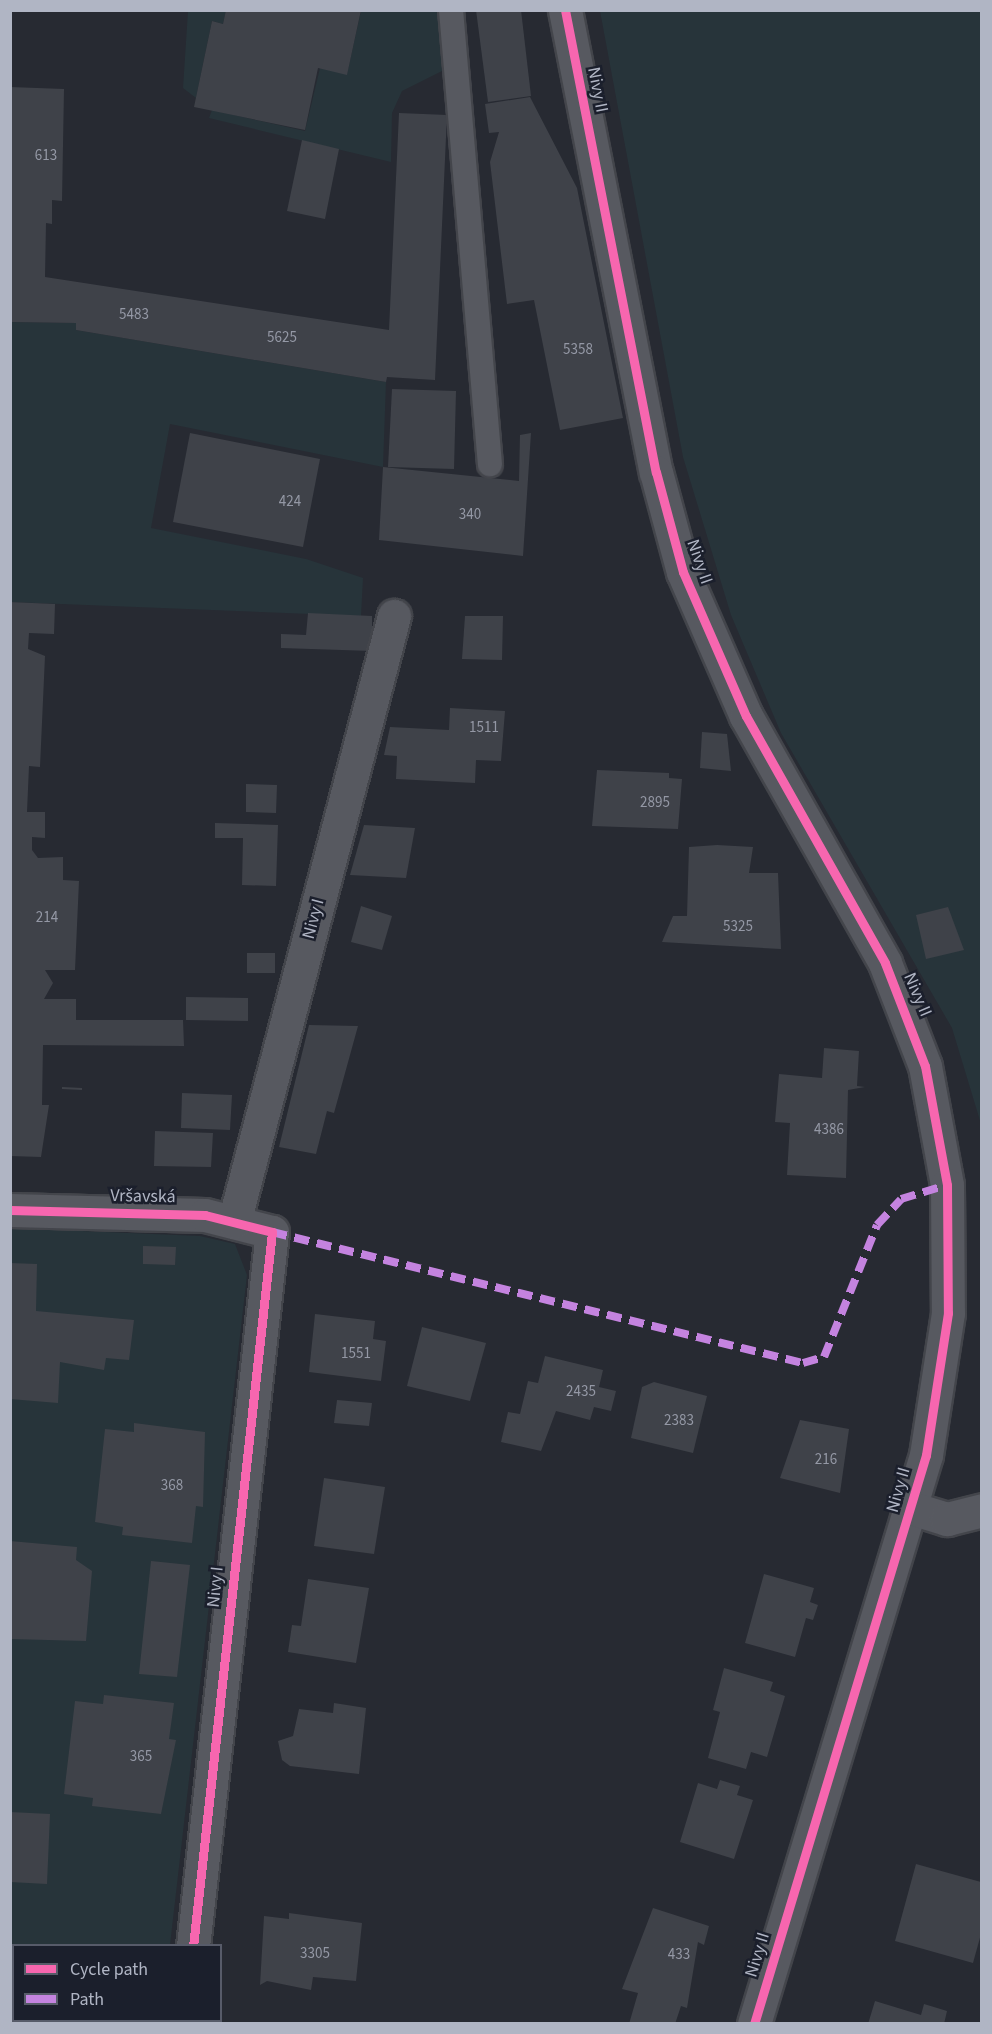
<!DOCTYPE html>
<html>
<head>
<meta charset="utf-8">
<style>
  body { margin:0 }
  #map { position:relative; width:992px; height:2034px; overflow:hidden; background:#272a32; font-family:"Source Sans 3",sans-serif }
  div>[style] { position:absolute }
  .green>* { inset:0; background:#27343a }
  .building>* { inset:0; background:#3f4249 }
  .roads { filter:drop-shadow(2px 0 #43454b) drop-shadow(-2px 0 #43454b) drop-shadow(0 2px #43454b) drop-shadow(0 -2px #43454b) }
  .service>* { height:24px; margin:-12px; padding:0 12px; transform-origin:12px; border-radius:12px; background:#575960 }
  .minor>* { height:33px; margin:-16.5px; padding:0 16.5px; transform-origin:16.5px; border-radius:16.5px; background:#575960 }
  .quiet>* { height:8px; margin-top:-4px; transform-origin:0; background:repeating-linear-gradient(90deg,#c483df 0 15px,transparent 0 23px) }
  .cycleway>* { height:9px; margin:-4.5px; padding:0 4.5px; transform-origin:4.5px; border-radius:4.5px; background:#f766af }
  span { translate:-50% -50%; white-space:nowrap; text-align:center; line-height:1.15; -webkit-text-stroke:5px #1b1f2c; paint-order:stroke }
  .number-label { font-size:15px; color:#9498a5 }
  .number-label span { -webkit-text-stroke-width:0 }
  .street-label { font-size:18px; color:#b0b5c4 }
  .frame { position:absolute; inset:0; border:12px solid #b0b5c4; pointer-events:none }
  .legend { position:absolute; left:12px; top:1944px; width:210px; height:78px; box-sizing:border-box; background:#1b1f2c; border:2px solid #575b69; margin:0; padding:8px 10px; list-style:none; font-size:18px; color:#b0b5c4 }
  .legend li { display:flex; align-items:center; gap:12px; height:30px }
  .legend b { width:30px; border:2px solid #575b69 }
</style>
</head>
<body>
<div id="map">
  <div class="green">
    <i style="clip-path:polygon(188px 11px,226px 11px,223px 24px,212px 21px,196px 98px,183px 88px)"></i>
    <i style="clip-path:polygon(361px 11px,438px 11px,446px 69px,402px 91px,392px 113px,391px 162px,209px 118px,212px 110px,305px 131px,320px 68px,347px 74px)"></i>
    <i style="clip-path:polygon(600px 11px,981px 11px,981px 1124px,952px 1028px,781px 733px,731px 615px,683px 457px)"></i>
    <i style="clip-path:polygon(11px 322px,76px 323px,76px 330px,386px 382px,383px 467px,170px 424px,151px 528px,306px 559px,363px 578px,361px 616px,11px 602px)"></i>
    <i style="clip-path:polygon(11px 1228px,200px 1236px,235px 1244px,247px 1275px,170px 1945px,14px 1946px,14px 2020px,162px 2023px,11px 2024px)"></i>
  </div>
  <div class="building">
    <i style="clip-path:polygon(226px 10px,361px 10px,347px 75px,318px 68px,305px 130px,194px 107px,212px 21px,223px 24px)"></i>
    <i style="clip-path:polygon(476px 10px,521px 10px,531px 96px,488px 102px)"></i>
    <i style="clip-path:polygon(10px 87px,64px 89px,62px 201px,52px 200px,52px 224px,46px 223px,45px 277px,389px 330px,399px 113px,447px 115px,435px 380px,387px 377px,386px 382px,76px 330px,76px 323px,10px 322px)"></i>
    <i style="clip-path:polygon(530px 97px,577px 188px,623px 418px,560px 430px,534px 300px,507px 304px,490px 162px,499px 132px,489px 133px,485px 104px)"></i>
    <i style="clip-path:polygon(302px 140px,339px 149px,325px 219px,287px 211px)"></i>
    <i style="clip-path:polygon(392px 389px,456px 391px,454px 469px,388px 467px)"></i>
    <i style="clip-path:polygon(190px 433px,320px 459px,303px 547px,173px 522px)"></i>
    <i style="clip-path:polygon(531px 433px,523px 556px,379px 540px,383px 467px,519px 481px,520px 435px)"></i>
    <i style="clip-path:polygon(10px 602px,55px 604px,54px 634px,29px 633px,28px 649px,45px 656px,40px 767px,29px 766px,27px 812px,45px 812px,45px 838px,32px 837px,32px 850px,38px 858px,63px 857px,63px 880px,79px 881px,75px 970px,45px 970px,53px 983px,44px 999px,76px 999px,76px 1020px,183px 1020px,184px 1046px,43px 1045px,42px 1105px,49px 1105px,41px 1157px,10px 1156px)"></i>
    <i style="clip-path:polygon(308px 613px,372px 616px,372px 651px,281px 648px,281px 634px,306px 635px)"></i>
    <i style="clip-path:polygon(465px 616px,503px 616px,502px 660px,462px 659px)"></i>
    <i style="clip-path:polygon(450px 708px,505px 711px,501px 761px,476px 760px,475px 783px,396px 779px,397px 756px,384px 755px,390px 727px,449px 730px)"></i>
    <i style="clip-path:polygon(702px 732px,727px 734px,731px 771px,700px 768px)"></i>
    <i style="clip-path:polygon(597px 770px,669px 773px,669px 778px,682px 779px,678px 829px,592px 826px)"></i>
    <i style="clip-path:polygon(246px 784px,277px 785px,276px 813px,246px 812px)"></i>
    <i style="clip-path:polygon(215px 823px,278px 825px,276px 886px,242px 885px,243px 838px,215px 838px)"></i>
    <i style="clip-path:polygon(364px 825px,415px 828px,406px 878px,350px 875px)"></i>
    <i style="clip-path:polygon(717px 845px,753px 847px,749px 873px,778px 873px,781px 949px,662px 942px,673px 916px,687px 916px,689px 847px)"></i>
    <i style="clip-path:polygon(361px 906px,392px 916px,382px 950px,351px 942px)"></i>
    <i style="clip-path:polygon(948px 907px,964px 950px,926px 959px,916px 915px)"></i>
    <i style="clip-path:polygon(247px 953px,275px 953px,275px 973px,247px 973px)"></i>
    <i style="clip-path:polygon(186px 997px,248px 998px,248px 1021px,186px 1020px)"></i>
    <i style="clip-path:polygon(309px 1025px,358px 1026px,334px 1113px,327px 1111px,316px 1154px,279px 1147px)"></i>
    <i style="clip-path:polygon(824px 1048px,859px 1051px,857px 1086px,865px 1087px,848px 1090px,846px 1178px,787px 1175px,790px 1123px,775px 1122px,779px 1074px,822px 1078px)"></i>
    <i style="clip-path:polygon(62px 1087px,82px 1088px,82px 1090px,62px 1089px)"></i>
    <i style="clip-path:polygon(182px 1093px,232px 1095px,230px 1130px,181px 1128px)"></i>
    <i style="clip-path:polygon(155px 1131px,213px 1133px,211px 1167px,154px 1166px)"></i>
    <i style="clip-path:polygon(143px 1246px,176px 1247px,175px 1265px,143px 1264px)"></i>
    <i style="clip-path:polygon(10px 1263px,37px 1264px,36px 1311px,134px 1320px,129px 1360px,106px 1358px,104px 1370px,60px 1362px,58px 1403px,10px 1399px)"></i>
    <i style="clip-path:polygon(315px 1314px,375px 1321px,373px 1339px,386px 1341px,381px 1381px,309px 1372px)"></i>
    <i style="clip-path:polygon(422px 1327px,486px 1343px,470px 1401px,407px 1386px)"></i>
    <i style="clip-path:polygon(545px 1356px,603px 1370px,599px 1387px,616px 1391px,611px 1411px,594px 1407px,590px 1420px,556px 1411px,541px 1451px,501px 1442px,508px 1412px,520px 1414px,528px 1381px,538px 1383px)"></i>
    <i style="clip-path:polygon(654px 1382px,707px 1396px,693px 1453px,631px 1438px,642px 1387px)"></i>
    <i style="clip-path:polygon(337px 1400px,372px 1403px,369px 1426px,334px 1423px)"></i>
    <i style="clip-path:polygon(800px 1420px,849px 1429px,840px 1493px,780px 1478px)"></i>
    <i style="clip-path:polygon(134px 1423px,205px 1432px,203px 1507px,196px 1506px,192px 1543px,122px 1535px,123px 1527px,95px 1522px,105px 1429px,134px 1432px)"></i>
    <i style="clip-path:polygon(324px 1478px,385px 1487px,374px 1554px,314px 1546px)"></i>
    <i style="clip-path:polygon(10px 1541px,77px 1547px,76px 1560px,92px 1571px,86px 1641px,10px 1639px)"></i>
    <i style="clip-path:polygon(151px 1561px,190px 1565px,177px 1677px,139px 1674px)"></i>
    <i style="clip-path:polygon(764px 1574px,814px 1588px,810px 1602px,818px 1605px,813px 1620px,806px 1618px,795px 1657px,745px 1643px)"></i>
    <i style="clip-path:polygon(308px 1579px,369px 1588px,356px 1663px,288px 1652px,292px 1625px,301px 1626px)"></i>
    <i style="clip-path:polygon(724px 1668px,773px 1682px,770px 1691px,785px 1696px,767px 1757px,751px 1752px,746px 1769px,708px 1758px,720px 1712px,713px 1710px)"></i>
    <i style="clip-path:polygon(104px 1695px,174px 1703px,169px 1739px,176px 1740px,161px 1814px,92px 1806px,93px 1798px,64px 1794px,75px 1701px,103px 1704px)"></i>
    <i style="clip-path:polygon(334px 1703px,366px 1708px,359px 1774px,290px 1766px,282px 1760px,278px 1741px,293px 1736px,299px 1709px,333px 1713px)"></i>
    <i style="clip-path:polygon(720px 1780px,740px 1786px,737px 1795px,753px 1800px,734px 1859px,680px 1842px,698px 1783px,717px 1789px)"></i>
    <i style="clip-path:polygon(10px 1812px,50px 1814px,47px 1884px,10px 1882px)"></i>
    <i style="clip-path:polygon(916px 1864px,981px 1882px,981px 1934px,973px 1963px,895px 1941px)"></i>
    <i style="clip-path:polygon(653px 1908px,709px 1926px,704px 1945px,698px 1942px,687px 2008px,681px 2006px,675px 2024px,629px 2024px,638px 1993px,622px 1989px)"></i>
    <i style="clip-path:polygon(289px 1913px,362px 1923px,356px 1981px,313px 1977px,311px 1990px,267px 1981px,260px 1985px,264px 1916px,289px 1919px)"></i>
    <i style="clip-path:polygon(875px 2001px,921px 2015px,924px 2004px,947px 2011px,944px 2024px,868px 2024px)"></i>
    <i style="clip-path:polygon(27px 2020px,135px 2020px,26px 2024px)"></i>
  </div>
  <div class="roads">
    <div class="service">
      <i style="left:451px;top:10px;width:456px;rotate:85.1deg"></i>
    </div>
    <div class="minor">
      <i style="left:565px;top:10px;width:471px;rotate:78.9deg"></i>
      <i style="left:656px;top:472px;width:104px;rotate:74.9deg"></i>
      <i style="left:683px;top:572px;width:157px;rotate:66.4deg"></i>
      <i style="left:746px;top:716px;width:283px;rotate:60.6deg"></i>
      <i style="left:885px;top:963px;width:110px;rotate:68.8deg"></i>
      <i style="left:925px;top:1066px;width:121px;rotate:79.5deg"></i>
      <i style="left:947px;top:1185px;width:128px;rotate:89.6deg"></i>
      <i style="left:948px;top:1313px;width:144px;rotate:98.8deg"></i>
      <i style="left:926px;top:1455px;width:594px;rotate:106.82deg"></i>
      <i style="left:10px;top:1210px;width:195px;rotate:1.5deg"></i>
      <i style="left:205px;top:1215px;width:69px;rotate:14.2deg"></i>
      <i style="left:272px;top:1232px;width:718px;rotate:96.31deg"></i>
      <i style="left:234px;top:1222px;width:627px;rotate:-75.21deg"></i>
      <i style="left:911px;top:1508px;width:38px;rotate:17deg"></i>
      <i style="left:947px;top:1519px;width:36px;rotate:-14deg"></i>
      <i style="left:184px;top:2024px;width:4px;rotate:-76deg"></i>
    </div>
  </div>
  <div class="quiet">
    <i style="left:272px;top:1232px;width:547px;rotate:13.86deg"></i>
    <i style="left:803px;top:1363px;width:22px;rotate:-16deg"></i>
    <i style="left:824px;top:1357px;width:142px;rotate:-68.1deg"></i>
    <i style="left:877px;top:1225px;width:35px;rotate:-47deg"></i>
    <i style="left:901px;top:1199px;width:48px;rotate:-16.9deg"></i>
  </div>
  <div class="cycleway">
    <i style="left:565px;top:10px;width:471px;rotate:78.9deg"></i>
    <i style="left:656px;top:472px;width:104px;rotate:74.9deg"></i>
    <i style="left:683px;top:572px;width:157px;rotate:66.4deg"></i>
    <i style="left:746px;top:716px;width:283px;rotate:60.6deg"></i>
    <i style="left:885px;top:963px;width:110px;rotate:68.8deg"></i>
    <i style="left:925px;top:1066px;width:121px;rotate:79.5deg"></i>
    <i style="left:947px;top:1185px;width:128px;rotate:89.6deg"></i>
    <i style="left:948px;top:1313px;width:144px;rotate:98.8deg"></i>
    <i style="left:926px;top:1455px;width:594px;rotate:106.82deg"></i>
    <i style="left:10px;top:1210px;width:195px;rotate:1.5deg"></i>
    <i style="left:205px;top:1215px;width:69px;rotate:14.2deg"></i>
    <i style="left:272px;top:1232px;width:718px;rotate:96.31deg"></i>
  </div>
  <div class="number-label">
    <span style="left:46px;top:156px">613</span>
    <span style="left:134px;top:315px">5483</span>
    <span style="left:282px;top:338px">5625</span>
    <span style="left:578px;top:350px">5358</span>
    <span style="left:290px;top:502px">424</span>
    <span style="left:470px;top:515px">340</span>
    <span style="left:484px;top:728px">1511</span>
    <span style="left:655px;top:803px">2895</span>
    <span style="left:47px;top:918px">214</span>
    <span style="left:738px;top:927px">5325</span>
    <span style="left:829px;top:1130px">4386</span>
    <span style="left:356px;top:1354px">1551</span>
    <span style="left:581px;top:1392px">2435</span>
    <span style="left:679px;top:1421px">2383</span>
    <span style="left:826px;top:1460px">216</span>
    <span style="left:172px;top:1486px">368</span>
    <span style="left:141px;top:1757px">365</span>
    <span style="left:315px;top:1954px">3305</span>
    <span style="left:679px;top:1955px">433</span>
  </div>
  <div class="street-label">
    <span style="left:597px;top:90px;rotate:79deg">Nivy II</span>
    <span style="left:699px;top:562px;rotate:71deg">Nivy II</span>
    <span style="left:314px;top:919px;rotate:-75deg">Nivy I</span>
    <span style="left:917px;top:995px;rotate:67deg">Nivy II</span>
    <span style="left:143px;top:1197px;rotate:1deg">Vršavská</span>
    <span style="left:899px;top:1490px;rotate:-74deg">Nivy II</span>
    <span style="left:216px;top:1587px;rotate:-84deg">Nivy I</span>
    <span style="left:758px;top:1955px;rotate:-73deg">Nivy II</span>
  </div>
  <div class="frame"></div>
  <ul class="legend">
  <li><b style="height:8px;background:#f766af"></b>Cycle path</li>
  <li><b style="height:8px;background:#c483df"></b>Path</li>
  </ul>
</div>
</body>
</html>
